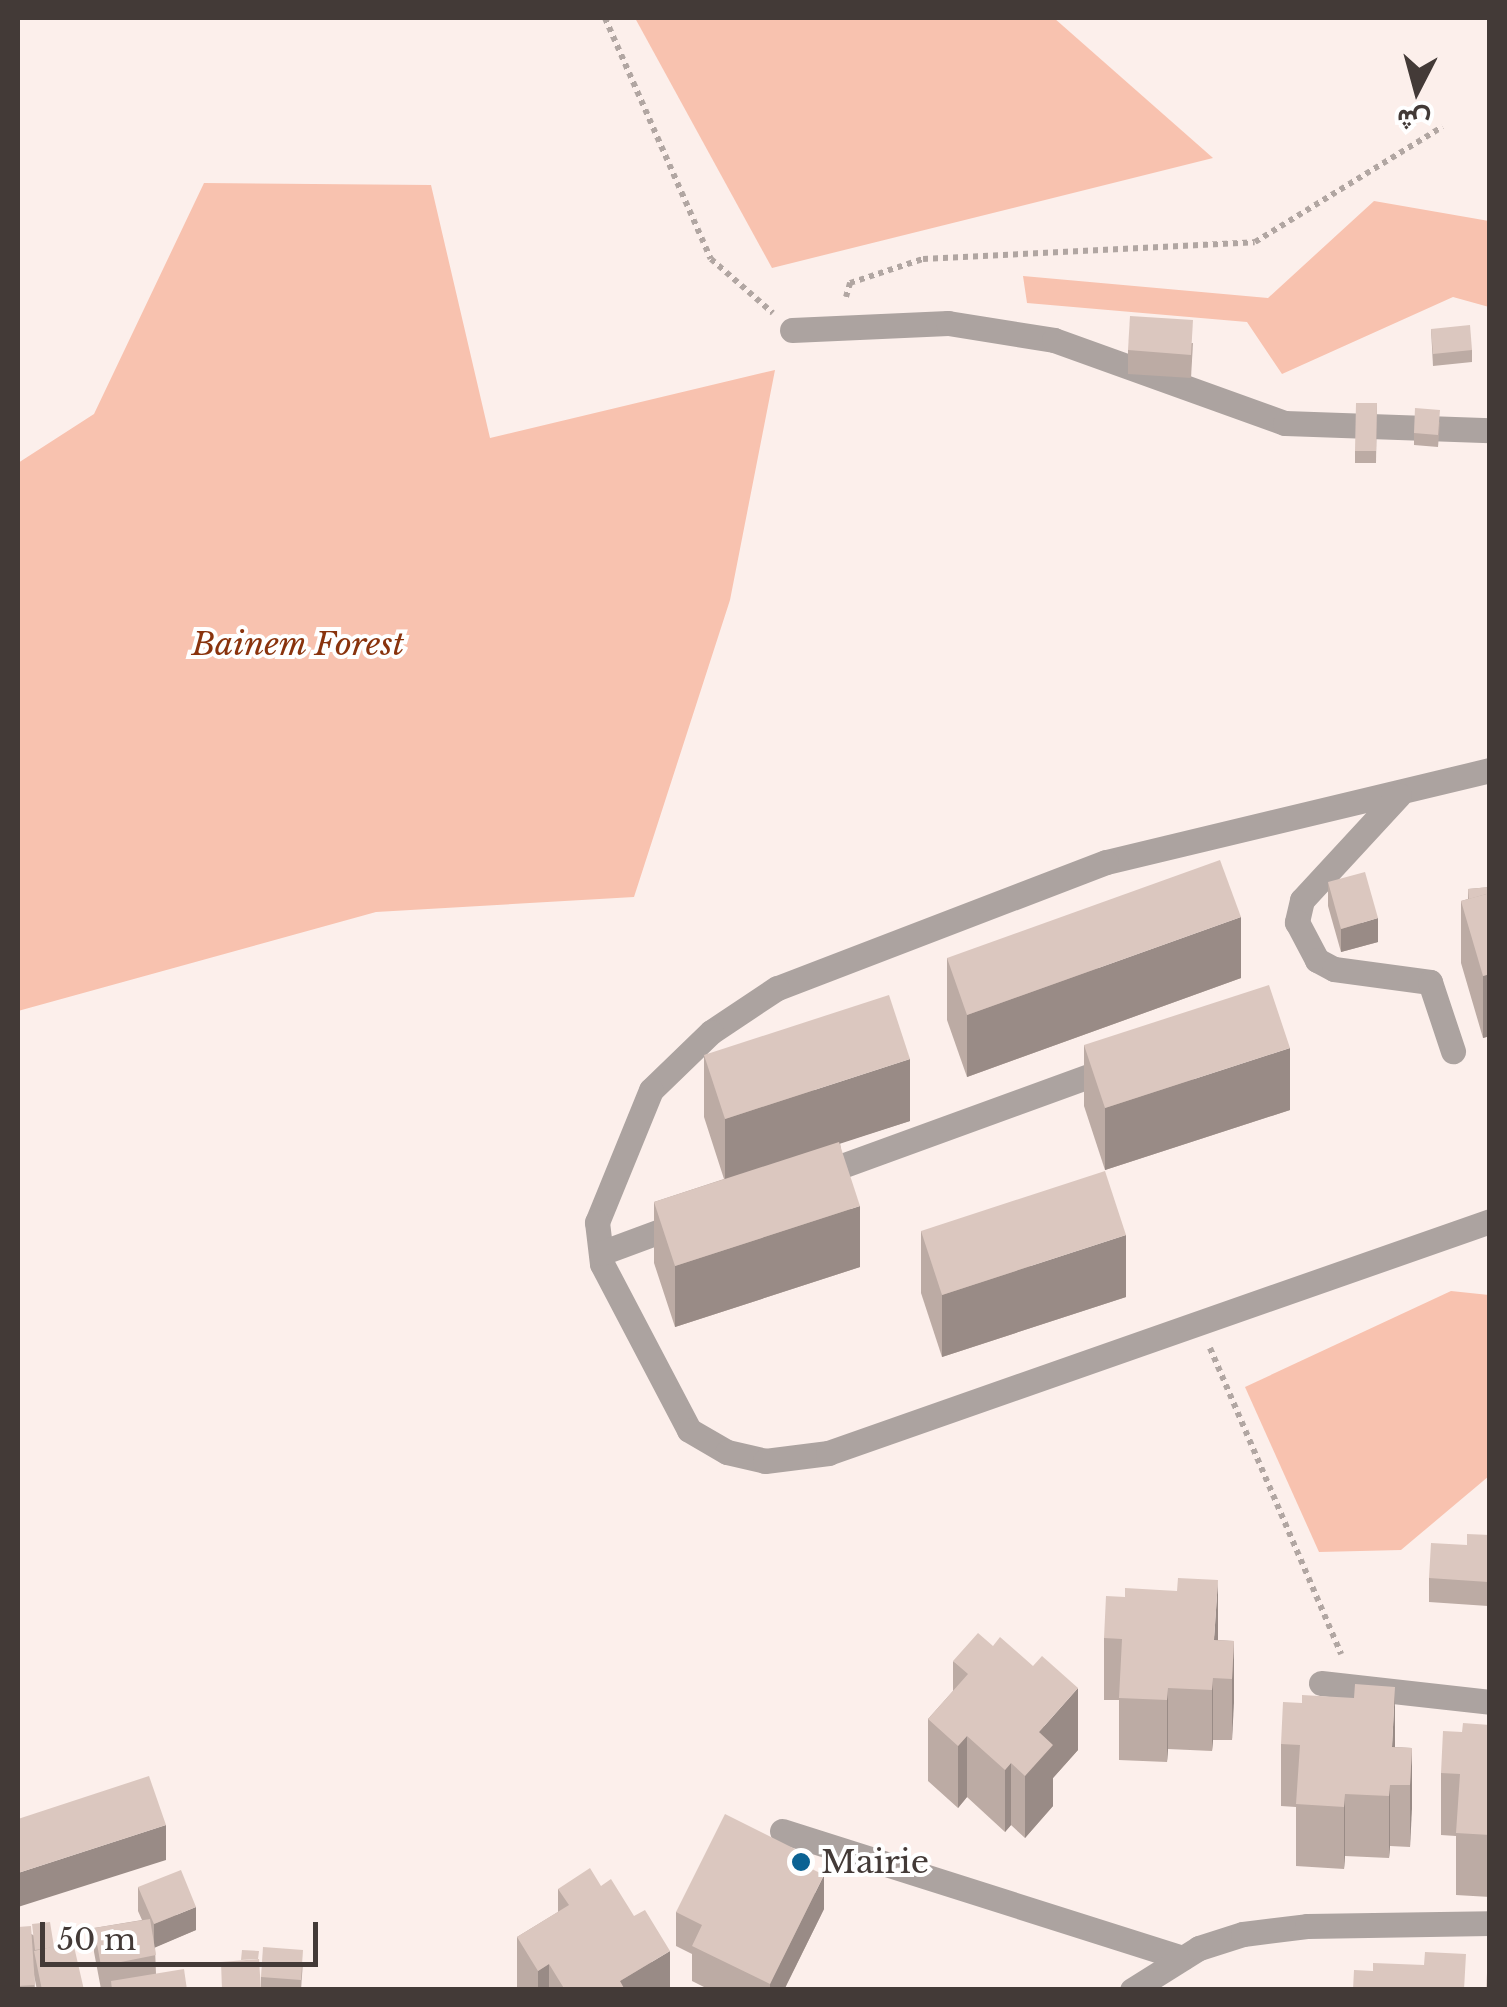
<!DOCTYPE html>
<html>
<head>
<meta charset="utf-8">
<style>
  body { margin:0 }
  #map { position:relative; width:1507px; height:2007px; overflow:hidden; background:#fcefeb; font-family:"Libre Baskerville",Vazirmatn,serif }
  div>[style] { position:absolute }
  .green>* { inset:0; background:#f8c2af }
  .path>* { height:6px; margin-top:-3px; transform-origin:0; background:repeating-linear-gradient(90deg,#b1a6a2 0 5px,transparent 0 10px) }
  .street>* { height:25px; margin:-12.5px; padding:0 12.5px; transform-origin:12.5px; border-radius:12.5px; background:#aca3a0 }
  .wall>* { inset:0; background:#bcaba4 }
  .shaded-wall>* { inset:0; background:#998b86 }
  .building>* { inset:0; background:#dbc7bf }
  .dots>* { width:28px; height:28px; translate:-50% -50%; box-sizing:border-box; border:5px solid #fff; border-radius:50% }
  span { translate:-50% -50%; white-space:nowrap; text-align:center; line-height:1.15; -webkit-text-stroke:8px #fff; paint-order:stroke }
  .park-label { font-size:32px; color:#89330d; font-style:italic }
  .poi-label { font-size:32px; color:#433a37 }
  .left { translate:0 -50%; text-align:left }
  .frame { position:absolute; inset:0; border:20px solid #433a37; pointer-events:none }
  .north { position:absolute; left:1367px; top:40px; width:100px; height:100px; -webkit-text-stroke:8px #fff; paint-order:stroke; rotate:186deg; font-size:28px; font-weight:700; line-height:40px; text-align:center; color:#433a37 }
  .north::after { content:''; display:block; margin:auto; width:35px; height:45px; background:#433a37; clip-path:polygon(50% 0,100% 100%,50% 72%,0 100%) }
  .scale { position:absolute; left:40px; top:1922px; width:278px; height:45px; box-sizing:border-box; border:5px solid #433a37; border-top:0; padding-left:12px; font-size:30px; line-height:35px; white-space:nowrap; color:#433a37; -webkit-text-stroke:8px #fff; paint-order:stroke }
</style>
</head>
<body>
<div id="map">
  <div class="green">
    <i style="clip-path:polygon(635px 18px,1054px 18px,1213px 158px,772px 268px)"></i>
    <i style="clip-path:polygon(204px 183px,431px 185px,490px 438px,775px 370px,730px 600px,634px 897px,376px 912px,18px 1011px,18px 463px,94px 414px)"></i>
    <i style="clip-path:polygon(1374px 201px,1489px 221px,1489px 307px,1453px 297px,1282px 374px,1247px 322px,1027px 303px,1023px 276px,1268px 298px)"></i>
    <i style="clip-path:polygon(1451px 1291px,1489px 1295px,1489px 1476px,1401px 1550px,1319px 1552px,1245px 1387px)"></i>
  </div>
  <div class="path">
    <i style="left:605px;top:18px;width:263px;rotate:66.3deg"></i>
    <i style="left:711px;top:259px;width:82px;rotate:41.1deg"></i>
    <i style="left:846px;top:297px;width:15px;rotate:-74deg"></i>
    <i style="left:850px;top:283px;width:77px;rotate:-18.2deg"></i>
    <i style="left:923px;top:259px;width:332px;rotate:-2.9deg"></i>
    <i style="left:1255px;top:242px;width:220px;rotate:-31.6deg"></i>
    <i style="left:1210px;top:1348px;width:333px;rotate:66.8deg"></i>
  </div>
  <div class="street">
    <i style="left:792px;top:330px;width:156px;rotate:-2.6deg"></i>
    <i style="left:948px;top:323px;width:107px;rotate:9.1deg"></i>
    <i style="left:1054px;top:340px;width:245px;rotate:19.8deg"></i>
    <i style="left:1285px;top:423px;width:205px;rotate:2deg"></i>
    <i style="left:1490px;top:770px;width:395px;rotate:166.5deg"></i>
    <i style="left:1106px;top:862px;width:352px;rotate:159deg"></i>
    <i style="left:777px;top:988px;width:79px;rotate:146.3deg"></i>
    <i style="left:711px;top:1032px;width:83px;rotate:136deg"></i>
    <i style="left:651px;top:1090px;width:143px;rotate:112.2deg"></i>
    <i style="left:597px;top:1222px;width:42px;rotate:83.2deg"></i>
    <i style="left:602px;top:1264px;width:187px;rotate:62.3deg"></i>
    <i style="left:689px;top:1430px;width:44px;rotate:30.1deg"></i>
    <i style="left:727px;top:1452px;width:39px;rotate:13deg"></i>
    <i style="left:765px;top:1461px;width:64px;rotate:-7.2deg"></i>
    <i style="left:828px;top:1453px;width:701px;rotate:-19.31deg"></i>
    <i style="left:1399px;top:795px;width:143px;rotate:132.7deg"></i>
    <i style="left:1302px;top:900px;width:23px;rotate:103deg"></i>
    <i style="left:1297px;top:922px;width:43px;rotate:62.2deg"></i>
    <i style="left:1317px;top:960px;width:19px;rotate:28deg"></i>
    <i style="left:1334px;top:969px;width:97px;rotate:7.7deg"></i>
    <i style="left:1430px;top:982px;width:73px;rotate:71.6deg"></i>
    <i style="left:817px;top:1175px;width:315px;rotate:-20deg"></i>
    <i style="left:601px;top:1253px;width:90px;rotate:-20.3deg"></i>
    <i style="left:1321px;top:1683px;width:170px;rotate:6.4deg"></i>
    <i style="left:782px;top:1831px;width:420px;rotate:17.6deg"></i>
    <i style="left:1132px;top:1990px;width:79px;rotate:-32.1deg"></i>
    <i style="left:1199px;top:1948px;width:46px;rotate:-17.7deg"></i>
    <i style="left:1243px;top:1934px;width:64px;rotate:-7.1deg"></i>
    <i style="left:1307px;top:1926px;width:183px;rotate:-0.9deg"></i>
  </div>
  <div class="wall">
    <i style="clip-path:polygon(1431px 329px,1472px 350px,1472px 362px,1433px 366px)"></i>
    <i style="clip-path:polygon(1193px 343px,1191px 378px,1128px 374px,1128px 350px)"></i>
    <i style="clip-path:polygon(1377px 403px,1376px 463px,1355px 463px,1355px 451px)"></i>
    <i style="clip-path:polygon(1440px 422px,1438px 447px,1414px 445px,1414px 433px)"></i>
    <i style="clip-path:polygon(1328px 882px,1378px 942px,1341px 952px,1328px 906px)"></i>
    <i style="clip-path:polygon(1490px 887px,1490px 1036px,1483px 1038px,1461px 963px,1461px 901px,1468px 899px,1468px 889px)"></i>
    <i style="clip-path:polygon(947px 958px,1241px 978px,967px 1077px,947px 1020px)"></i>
    <i style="clip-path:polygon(1084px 1045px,1290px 1110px,1105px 1170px,1084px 1106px)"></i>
    <i style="clip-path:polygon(704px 1055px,910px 1121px,840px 1143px,860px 1267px,675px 1327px,654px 1263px,654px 1202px,724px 1179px,704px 1117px)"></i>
    <i style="clip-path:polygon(921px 1231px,1126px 1297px,942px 1357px,921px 1293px)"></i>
    <i style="clip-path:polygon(1490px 1535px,1488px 1606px,1429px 1602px,1429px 1578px,1467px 1545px)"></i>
    <i style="clip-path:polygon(1177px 1591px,1218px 1640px,1234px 1641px,1232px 1740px,1213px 1740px,1212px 1751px,1168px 1749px,1167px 1762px,1119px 1760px,1119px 1700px,1104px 1700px,1104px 1638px,1125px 1597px)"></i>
    <i style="clip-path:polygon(953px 1661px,1078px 1750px,1053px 1778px,1053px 1806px,1025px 1838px,1011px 1825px,1005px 1832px,967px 1797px,958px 1808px,928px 1781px,928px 1719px,953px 1691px)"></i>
    <i style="clip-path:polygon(1302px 1703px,1395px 1747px,1412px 1748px,1410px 1847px,1390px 1846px,1389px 1858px,1345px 1856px,1344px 1869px,1296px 1866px,1296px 1807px,1281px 1806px,1281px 1744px)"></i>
    <i style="clip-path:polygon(1490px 1725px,1490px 1897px,1456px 1895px,1456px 1836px,1441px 1835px,1441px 1773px,1462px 1732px)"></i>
    <i style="clip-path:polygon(797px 1861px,824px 1909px,784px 1990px,710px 1990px,692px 1981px,692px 1954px,676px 1946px,676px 1912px)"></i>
    <i style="clip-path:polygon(601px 1886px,670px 1990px,517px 1990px,517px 1937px,558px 1912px,558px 1889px)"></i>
    <i style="clip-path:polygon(138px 1887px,196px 1930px,155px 1947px,156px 1974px,187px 1990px,111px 1990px,111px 1987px,101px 1989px,94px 1952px,94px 1928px,142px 1920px,138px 1911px)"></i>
    <i style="clip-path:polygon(18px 1927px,54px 1946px,84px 1990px,37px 1990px,34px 1975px,35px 1990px,18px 1990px)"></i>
    <i style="clip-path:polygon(303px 1962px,301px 1990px,261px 1989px,261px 1977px)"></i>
  </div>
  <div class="shaded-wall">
    <i style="clip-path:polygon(1241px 917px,1241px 978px,967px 1077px,967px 1015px)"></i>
    <i style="clip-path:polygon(1378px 918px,1378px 942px,1341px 952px,1341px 929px)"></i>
    <i style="clip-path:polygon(1490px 974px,1490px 1036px,1483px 1038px,1483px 976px)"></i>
    <i style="clip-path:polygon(1290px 1048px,1290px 1110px,1105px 1170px,1105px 1108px)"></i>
    <i style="clip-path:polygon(910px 1059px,910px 1121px,725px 1181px,725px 1119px)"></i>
    <i style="clip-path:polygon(860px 1206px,860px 1267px,675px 1327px,675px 1266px)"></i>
    <i style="clip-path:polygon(1126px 1235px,1126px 1297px,942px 1357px,942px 1295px)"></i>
    <i style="clip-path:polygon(1218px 1580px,1218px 1642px,1214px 1640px)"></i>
    <i style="clip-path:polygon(1234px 1641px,1234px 1703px,1232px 1740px,1232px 1679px)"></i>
    <i style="clip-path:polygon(1213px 1678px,1213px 1740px,1212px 1751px,1212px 1690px)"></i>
    <i style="clip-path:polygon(1395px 1687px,1395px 1748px,1392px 1747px)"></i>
    <i style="clip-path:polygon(1078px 1688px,1078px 1750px,1053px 1778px,1053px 1806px,1025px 1838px,1025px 1776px,1039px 1732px)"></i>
    <i style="clip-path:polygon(1168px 1688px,1168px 1749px,1167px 1762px,1167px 1700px)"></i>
    <i style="clip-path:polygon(967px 1736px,967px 1797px,958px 1808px,958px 1746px)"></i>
    <i style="clip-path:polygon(1412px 1748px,1412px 1809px,1410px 1847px,1410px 1785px)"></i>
    <i style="clip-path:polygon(1011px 1763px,1011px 1825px,1005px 1832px,1005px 1770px)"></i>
    <i style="clip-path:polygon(1390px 1785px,1390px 1846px,1389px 1858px,1389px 1796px)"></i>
    <i style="clip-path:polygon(1345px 1794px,1345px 1856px,1344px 1869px,1344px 1807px)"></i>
    <i style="clip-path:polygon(166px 1825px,166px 1860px,18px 1907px,18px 1873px)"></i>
    <i style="clip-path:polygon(824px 1875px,824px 1909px,784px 1990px,770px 1990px,770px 1984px)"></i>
    <i style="clip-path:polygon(196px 1907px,196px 1930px,154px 1948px,154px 1924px)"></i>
    <i style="clip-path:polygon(670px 1951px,670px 1990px,620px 1990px,620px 1981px)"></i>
    <i style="clip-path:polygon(549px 1964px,549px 1990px,538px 1990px,538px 1971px)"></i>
  </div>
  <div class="building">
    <i style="clip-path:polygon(1130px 316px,1193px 320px,1191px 355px,1128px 350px)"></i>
    <i style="clip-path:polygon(1470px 325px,1472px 350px,1433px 354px,1431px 329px)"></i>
    <i style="clip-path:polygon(1356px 403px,1377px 403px,1376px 451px,1355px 451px)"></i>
    <i style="clip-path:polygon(1415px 408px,1440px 410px,1438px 435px,1414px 433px)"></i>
    <i style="clip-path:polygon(1220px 860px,1241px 917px,967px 1015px,947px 958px)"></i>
    <i style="clip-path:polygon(1365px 872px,1378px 918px,1341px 929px,1328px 882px)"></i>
    <i style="clip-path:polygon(1490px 887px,1490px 893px,1469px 899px,1468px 889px)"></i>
    <i style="clip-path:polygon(1490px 893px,1490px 974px,1483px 976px,1461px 901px)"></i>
    <i style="clip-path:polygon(1269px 985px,1290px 1048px,1105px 1108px,1084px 1045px)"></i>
    <i style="clip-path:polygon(889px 995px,910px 1059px,725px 1119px,704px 1055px)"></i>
    <i style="clip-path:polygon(839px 1142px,860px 1206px,675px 1266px,654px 1202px)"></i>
    <i style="clip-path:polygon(1105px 1171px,1126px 1235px,942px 1295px,921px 1231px)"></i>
    <i style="clip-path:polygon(1467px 1534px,1490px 1535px,1488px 1582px,1429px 1578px,1431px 1543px,1467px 1545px)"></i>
    <i style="clip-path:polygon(1178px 1578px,1218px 1580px,1214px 1640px,1234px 1641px,1232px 1679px,1213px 1678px,1212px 1690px,1168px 1688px,1167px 1700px,1119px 1698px,1122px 1639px,1104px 1638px,1106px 1596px,1125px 1597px,1125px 1588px,1177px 1591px)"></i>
    <i style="clip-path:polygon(978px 1633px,993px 1646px,1000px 1637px,1033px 1666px,1042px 1656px,1078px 1688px,1039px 1732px,1053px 1745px,1025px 1776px,1011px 1763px,1005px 1770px,967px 1736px,958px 1746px,928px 1719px,968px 1674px,953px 1661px)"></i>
    <i style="clip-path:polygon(1355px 1684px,1395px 1687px,1392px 1747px,1412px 1748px,1410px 1785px,1390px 1785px,1389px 1796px,1345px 1794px,1344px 1807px,1296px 1804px,1300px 1745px,1281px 1744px,1283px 1702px,1302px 1703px,1302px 1695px,1354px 1698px)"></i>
    <i style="clip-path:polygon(1463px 1723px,1490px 1725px,1490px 1835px,1456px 1833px,1460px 1774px,1441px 1773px,1443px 1731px,1462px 1732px)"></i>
    <i style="clip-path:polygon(149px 1776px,166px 1825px,18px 1873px,18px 1819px)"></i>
    <i style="clip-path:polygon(725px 1814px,797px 1850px,792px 1859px,824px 1875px,770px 1984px,692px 1946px,702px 1925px,676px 1912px)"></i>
    <i style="clip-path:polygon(590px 1868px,601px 1886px,611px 1879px,634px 1916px,645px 1910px,670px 1951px,620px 1981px,625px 1990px,565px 1990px,549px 1964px,538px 1971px,517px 1937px,569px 1905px,558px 1889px)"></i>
    <i style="clip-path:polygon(181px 1870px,196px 1907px,154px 1924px,138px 1887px)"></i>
    <i style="clip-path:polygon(150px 1919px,156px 1955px,101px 1966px,94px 1928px)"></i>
    <i style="clip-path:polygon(50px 1922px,54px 1947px,35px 1950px,32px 1924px)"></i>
    <i style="clip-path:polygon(31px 1926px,35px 1985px,18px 1986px,18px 1927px)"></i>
    <i style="clip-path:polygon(73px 1942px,84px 1990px,42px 1990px,34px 1951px)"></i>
    <i style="clip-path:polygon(263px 1947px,303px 1950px,301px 1980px,261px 1977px)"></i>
    <i style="clip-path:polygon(242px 1950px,259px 1951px,258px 1959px,241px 1960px)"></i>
    <i style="clip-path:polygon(1425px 1952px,1466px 1954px,1464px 1990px,1353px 1990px,1354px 1970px,1373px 1971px,1373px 1963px,1424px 1965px)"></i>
    <i style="clip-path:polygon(1488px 1956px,1490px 1956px,1490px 1990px,1486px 1990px)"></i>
    <i style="clip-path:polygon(259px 1959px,261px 1990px,222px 1990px,221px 1962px)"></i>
    <i style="clip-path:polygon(184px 1969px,187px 1990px,112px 1990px,111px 1981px)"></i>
  </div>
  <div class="dots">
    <i style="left:801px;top:1862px;background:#0b6293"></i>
  </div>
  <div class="park-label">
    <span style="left:298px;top:644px">Bainem Forest</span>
  </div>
  <div class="poi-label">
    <span class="left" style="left:821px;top:1862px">Mairie</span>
  </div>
  <div class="frame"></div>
  <div class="north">ش</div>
  <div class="scale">50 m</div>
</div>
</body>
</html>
